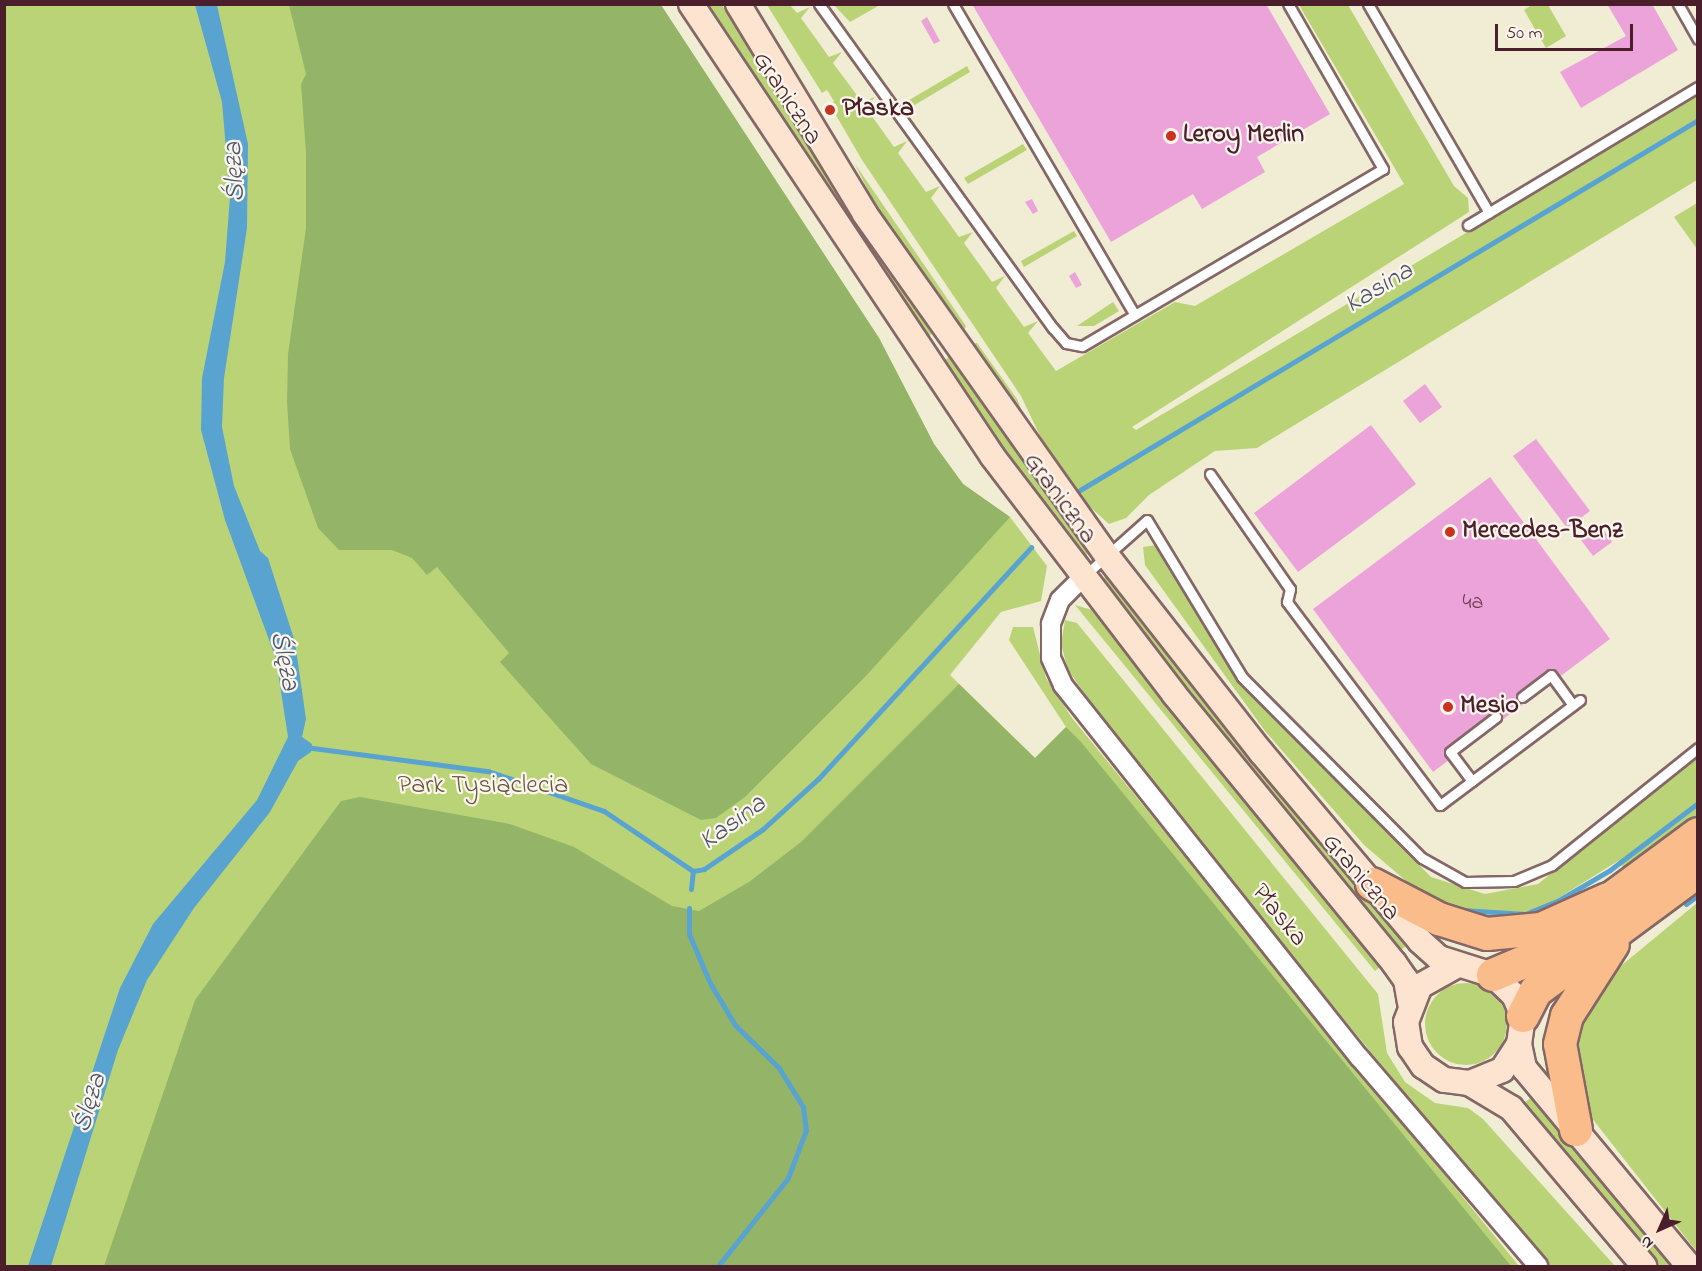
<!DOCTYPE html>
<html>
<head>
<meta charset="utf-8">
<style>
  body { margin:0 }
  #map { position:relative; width:1702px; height:1271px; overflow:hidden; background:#f1ecd4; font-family:"Indie Flower",sans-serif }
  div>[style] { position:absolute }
  .green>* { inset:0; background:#bbd377 }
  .round { border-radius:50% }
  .forest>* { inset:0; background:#94b568 }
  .water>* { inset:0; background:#59a3d0 }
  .stream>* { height:5px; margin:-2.5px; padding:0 2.5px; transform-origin:2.5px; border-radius:2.5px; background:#59a3d0 }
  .building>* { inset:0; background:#eba3d9 }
  .roads { filter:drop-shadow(2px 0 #846766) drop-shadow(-2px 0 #846766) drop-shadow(0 2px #846766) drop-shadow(0 -2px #846766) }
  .lane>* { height:9px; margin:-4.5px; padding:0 4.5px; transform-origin:4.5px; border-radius:4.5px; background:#fff }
  .street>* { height:18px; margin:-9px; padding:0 9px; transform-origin:9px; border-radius:9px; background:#fff }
  .secondary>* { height:24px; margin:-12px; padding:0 12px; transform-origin:12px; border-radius:12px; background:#fde4d1 }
  .highway>* { height:32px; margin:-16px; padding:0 16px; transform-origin:16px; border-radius:16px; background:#fabc8b }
  .dots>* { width:16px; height:16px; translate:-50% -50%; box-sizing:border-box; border:3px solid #fbf7ec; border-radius:50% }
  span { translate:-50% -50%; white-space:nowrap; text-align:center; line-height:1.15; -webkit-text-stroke:4.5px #fbf7ec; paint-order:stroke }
  .number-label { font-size:22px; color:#724056 }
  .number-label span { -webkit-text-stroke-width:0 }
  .street-label { font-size:26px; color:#4a1f2b }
  .poi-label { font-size:26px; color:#4a1f2b; font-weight:700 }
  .left { translate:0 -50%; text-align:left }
  .park-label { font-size:26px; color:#6c5542 }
  .water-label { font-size:27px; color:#50546d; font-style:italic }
  .frame { position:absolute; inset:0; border:6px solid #4a1f2b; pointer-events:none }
  .north { position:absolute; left:1630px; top:1199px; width:60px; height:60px; -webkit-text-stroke:4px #fbf7ec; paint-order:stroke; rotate:225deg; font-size:16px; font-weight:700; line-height:24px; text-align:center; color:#4a1f2b }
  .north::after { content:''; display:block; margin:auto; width:21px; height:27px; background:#4a1f2b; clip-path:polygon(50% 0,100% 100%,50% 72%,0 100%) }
  .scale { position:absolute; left:1495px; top:24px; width:138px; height:27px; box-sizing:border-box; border:3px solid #4a1f2b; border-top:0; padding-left:8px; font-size:18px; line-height:21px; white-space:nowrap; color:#4a1f2b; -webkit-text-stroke:4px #fbf7ec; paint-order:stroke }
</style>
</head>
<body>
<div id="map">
  <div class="green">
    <i style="clip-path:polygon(5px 4px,661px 5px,879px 338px,934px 444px,963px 484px,1010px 517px,1047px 566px,1041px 601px,1001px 612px,950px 675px,1035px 758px,1066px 727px,1009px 640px,1013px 627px,1033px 627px,1046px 678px,1072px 718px,1519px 1266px,5px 1266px)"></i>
    <i style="clip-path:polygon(1533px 4px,1548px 5px,1566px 36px,1546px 48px,1524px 10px)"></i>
    <i style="clip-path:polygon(705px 5px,722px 5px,932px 334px,924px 339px)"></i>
    <i style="clip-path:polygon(767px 5px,790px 5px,797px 13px,810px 7px,801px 18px,829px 57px,842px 52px,833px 63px,862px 102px,875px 97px,866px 108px,894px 147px,907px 141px,898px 153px,926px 192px,940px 186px,931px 198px,959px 237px,973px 232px,964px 243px,992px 282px,1005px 276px,996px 288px,1024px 327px,1038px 321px,1028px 333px,1056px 371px,1175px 302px,1195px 306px,1404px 184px,1299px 5px,1348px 5px,1454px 186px,1468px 198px,1469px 212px,1132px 427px,1136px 430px,1697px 95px,1697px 180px,1257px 448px,1215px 451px,1149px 495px,1126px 518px,1109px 524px,1088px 505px,1042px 440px,1021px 396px,862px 160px,830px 105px,834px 101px,827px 90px,822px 93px)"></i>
    <i style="clip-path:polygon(834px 5px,880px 5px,850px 22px)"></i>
    <i style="clip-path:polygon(967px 66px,970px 72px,908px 109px,904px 103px)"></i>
    <i style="clip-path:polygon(1023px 144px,1027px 150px,968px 184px,964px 178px)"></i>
    <i style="clip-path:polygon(855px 164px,966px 326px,962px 334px,875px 205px)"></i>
    <i style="clip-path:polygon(1697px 203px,1697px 249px,1674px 217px)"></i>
    <i style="clip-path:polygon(1074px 231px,1077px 236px,1024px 267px,1021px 261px)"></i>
    <i style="clip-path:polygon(1113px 302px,1119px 311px,1094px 326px,1077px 326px)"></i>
    <i style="clip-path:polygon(977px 343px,1017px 399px,1030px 431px,968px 344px)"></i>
    <i style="clip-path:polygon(949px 357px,1088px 551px,1086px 560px,941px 363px)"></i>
    <i style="clip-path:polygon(1157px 545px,1236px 679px,1431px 877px,1485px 894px,1538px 884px,1697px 755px,1697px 816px,1626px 871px,1618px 861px,1552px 902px,1524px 913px,1452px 910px,1412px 886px,1364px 845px,1265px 731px,1145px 565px,1143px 547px)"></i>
    <i style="clip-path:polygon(1107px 573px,1407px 945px,1399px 952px,1184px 691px,1102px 582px)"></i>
    <i style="clip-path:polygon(1075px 605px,1092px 610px,1381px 966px,1375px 971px)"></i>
    <i style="clip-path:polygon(1065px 620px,1077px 623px,1378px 994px,1387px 1053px,1405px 1082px,1435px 1103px,1468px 1108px,1483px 1119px,1615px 1266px,1550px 1266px,1487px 1194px,1126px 753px,1068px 670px,1061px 644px)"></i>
    <i style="clip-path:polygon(1697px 903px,1697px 1252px,1587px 1112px,1572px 1045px,1605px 979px)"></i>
    <i class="round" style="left:1425px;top:983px;width:82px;height:82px"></i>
    <i style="clip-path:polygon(1533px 1096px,1674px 1266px,1660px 1266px,1524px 1103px)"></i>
  </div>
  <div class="forest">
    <i style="clip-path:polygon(289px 5px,661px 5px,879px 338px,934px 444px,963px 484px,1010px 517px,865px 677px,745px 797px,716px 818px,701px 820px,591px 764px,500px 662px,509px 653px,437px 567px,427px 575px,412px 558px,392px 550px,339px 550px,318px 528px,290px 449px,287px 402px,288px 354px,306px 228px,306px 153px,301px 84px,306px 74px)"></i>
    <i style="clip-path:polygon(959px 684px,1035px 758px,1066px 727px,1081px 742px,1511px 1266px,104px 1266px,195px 1000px,341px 801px,360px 797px,510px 824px,574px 847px,672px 906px,699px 911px,749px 882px,801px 842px)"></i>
  </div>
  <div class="water">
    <i style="clip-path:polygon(195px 5px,217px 5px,248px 144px,247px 228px,224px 378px,222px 427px,234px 486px,260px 551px,268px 558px,295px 642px,306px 719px,302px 737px,312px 744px,311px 752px,298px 761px,270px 812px,194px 908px,147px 980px,118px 1050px,51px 1266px,28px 1266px,120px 988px,153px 924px,257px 800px,288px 737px,276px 659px,225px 520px,201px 430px,202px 378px,225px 262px,230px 197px,222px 102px)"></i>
  </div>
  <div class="stream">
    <i style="left:1080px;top:490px;width:720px;rotate:-30.91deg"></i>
    <i style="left:305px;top:747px;width:185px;rotate:7.5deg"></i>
    <i style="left:488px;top:771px;width:123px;rotate:19deg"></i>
    <i style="left:604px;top:811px;width:107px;rotate:34deg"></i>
    <i style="left:693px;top:871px;width:11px;rotate:-10deg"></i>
    <i style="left:704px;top:869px;width:71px;rotate:-34.1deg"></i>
    <i style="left:763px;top:829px;width:74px;rotate:-42.3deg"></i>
    <i style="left:818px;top:779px;width:315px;rotate:-47.4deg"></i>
    <i style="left:691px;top:889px;width:18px;rotate:-84deg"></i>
    <i style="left:1686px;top:904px;width:15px;rotate:-37deg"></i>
    <i style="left:689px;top:908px;width:26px;rotate:90deg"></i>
    <i style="left:689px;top:934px;width:53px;rotate:66.8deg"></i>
    <i style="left:710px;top:983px;width:49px;rotate:59.2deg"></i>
    <i style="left:735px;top:1025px;width:62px;rotate:44.3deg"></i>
    <i style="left:779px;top:1068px;width:46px;rotate:58.4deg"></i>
    <i style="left:803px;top:1107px;width:23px;rotate:83deg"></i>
    <i style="left:806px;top:1130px;width:51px;rotate:110.6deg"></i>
    <i style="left:788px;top:1178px;width:112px;rotate:128.5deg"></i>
    <i style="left:1462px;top:910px;width:63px;rotate:3.6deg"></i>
    <i style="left:1525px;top:914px;width:37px;rotate:-22deg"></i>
    <i style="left:1559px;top:900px;width:59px;rotate:-30.5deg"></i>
    <i style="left:1610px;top:870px;width:111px;rotate:-37.3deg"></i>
  </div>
  <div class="building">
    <i style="clip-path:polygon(972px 4px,1266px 4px,1330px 114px,1257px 157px,1265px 172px,1202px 209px,1193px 194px,1111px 242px)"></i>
    <i style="clip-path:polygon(1607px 4px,1652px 4px,1678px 50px,1581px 108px,1560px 72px,1626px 36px)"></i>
    <i style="clip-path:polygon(927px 17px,940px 41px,934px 44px,921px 21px)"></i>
    <i style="clip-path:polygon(1032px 199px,1038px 211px,1033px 214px,1025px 202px)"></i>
    <i style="clip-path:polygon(1075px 272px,1082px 285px,1076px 288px,1069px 276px)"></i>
    <i style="clip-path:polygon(1425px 384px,1442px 407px,1420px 423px,1403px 401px)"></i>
    <i style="clip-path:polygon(1371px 425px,1416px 484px,1298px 572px,1254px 513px)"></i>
    <i style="clip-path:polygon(1536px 439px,1590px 511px,1567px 528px,1513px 456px)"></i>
    <i style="clip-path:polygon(1490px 477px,1610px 639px,1433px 772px,1313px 609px)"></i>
    <i style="clip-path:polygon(1600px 525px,1612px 542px,1593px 556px,1581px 540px)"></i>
  </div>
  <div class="roads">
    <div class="lane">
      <i style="left:819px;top:4px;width:400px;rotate:54.2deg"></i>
      <i style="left:1053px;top:328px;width:20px;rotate:49deg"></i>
      <i style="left:1066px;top:343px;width:16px;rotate:11deg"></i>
      <i style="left:1082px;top:346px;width:349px;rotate:-30.5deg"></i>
      <i style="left:1383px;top:169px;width:190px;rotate:-119.9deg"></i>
      <i style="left:953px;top:4px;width:360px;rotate:59.7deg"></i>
      <i style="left:1368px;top:4px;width:241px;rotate:59.9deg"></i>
      <i style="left:1678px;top:4px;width:40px;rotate:60.3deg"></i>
      <i style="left:1468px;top:225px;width:268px;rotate:-31deg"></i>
      <i style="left:1210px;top:474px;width:140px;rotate:55.2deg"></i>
      <i style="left:1290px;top:589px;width:13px;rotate:103deg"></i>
      <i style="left:1287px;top:602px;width:254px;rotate:53deg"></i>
      <i style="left:1440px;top:805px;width:175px;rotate:-36.9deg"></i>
      <i style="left:1084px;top:576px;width:84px;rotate:-41.6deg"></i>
      <i style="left:1147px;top:520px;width:184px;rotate:58.8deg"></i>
      <i style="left:1242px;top:677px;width:255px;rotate:45.2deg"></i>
      <i style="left:1422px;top:858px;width:49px;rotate:29.2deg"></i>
      <i style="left:1465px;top:882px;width:49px;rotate:-1.2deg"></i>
      <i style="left:1514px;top:881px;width:41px;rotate:-22.8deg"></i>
      <i style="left:1552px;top:865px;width:187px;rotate:-38.7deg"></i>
      <i style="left:1522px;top:697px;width:36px;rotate:-37deg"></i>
      <i style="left:1551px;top:675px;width:37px;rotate:54deg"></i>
      <i style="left:1472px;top:781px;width:36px;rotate:-127deg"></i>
      <i style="left:1450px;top:752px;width:58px;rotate:-37.3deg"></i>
    </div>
    <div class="street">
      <i style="left:1082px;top:578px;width:31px;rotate:135deg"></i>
      <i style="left:1060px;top:600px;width:26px;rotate:111deg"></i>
      <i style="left:1051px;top:624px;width:34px;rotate:90deg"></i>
      <i style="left:1051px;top:658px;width:30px;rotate:66deg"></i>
      <i style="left:1063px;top:685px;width:477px;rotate:51.5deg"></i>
      <i style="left:1360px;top:1058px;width:274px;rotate:49.4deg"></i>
    </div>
    <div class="secondary">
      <i style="left:691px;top:4px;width:544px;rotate:56.31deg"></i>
      <i style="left:993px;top:457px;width:298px;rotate:52.6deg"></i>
      <i style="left:1174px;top:694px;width:348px;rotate:50.7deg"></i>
      <i style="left:1394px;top:963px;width:21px;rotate:55deg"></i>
      <i style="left:1406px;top:980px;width:23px;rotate:80deg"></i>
      <i style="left:738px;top:4px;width:245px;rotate:58.8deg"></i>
      <i style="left:865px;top:214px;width:420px;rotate:54.7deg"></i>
      <i style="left:1108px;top:557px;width:248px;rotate:51.9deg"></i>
      <i style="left:1261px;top:752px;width:247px;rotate:49.9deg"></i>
      <i style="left:1420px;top:941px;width:25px;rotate:42deg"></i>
      <i style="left:1439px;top:958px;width:57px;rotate:17.5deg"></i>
      <i style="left:1493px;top:975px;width:29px;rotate:44deg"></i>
      <i style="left:1514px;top:995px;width:23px;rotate:67deg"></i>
      <i style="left:1523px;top:1016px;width:28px;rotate:98deg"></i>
      <i style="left:1519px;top:1044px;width:31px;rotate:123deg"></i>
      <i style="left:1502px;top:1070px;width:35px;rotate:158deg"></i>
      <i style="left:1469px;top:1083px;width:25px;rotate:-173deg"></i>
      <i style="left:1444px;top:1080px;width:25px;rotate:-146deg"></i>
      <i style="left:1423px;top:1066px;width:23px;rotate:-124deg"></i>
      <i style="left:1410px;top:1047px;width:25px;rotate:-99deg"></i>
      <i style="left:1406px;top:1022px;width:39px;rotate:-69deg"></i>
      <i style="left:1420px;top:986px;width:41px;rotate:-29.1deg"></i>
      <i style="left:1519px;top:1044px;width:25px;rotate:78deg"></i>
      <i style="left:1524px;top:1068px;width:258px;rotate:50.2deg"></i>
      <i style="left:1469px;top:1083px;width:49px;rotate:30.8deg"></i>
      <i style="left:1511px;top:1108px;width:207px;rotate:49.9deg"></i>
    </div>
    <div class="highway">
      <i style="left:1372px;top:884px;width:76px;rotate:27.6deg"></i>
      <i style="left:1439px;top:919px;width:50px;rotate:17.4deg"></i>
      <i style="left:1487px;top:934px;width:54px;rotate:-5.3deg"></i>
      <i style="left:1541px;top:929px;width:73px;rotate:-24.1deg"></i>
      <i style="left:1493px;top:975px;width:38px;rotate:-23deg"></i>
      <i style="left:1528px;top:960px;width:212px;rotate:-36.5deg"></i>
      <i style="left:1523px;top:1016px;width:28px;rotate:-63deg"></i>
      <i style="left:1536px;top:991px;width:202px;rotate:-36.5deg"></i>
      <i style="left:1576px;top:1130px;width:87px;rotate:-100.5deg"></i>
      <i style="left:1560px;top:1044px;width:29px;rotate:-76deg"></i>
      <i style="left:1567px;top:1016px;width:85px;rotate:-57.4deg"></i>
    </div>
  </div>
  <div class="dots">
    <i style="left:830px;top:110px;background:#c8321e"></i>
    <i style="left:1171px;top:136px;background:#c8321e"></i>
    <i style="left:1450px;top:532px;background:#c8321e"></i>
    <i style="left:1448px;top:707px;background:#c8321e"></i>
  </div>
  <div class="number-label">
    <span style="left:1473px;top:604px">4a</span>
  </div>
  <div class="street-label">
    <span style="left:786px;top:99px;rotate:57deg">Graniczna</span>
    <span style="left:1059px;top:499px;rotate:54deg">Graniczna</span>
    <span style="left:1360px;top:878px;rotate:50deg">Graniczna</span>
    <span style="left:1278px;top:916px;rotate:51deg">Płaska</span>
  </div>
  <div class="poi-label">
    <span class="left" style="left:842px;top:110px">Płaska</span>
    <span class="left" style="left:1183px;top:136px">Leroy Merlin</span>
    <span class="left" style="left:1462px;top:532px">Mercedes-Benz</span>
    <span class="left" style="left:1460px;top:707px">Mesio</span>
  </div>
  <div class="park-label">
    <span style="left:483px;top:787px">Park Tysiąclecia</span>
  </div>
  <div class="water-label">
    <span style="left:235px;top:172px;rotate:-93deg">Ślęza</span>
    <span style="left:1379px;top:288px;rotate:-31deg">Kasina</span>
    <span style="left:284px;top:661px;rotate:78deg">Ślęza</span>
    <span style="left:733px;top:823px;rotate:-36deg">Kasina</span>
    <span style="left:90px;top:1103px;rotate:-73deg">Ślęza</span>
  </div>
  <div class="frame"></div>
  <div class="north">N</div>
  <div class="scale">50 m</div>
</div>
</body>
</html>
